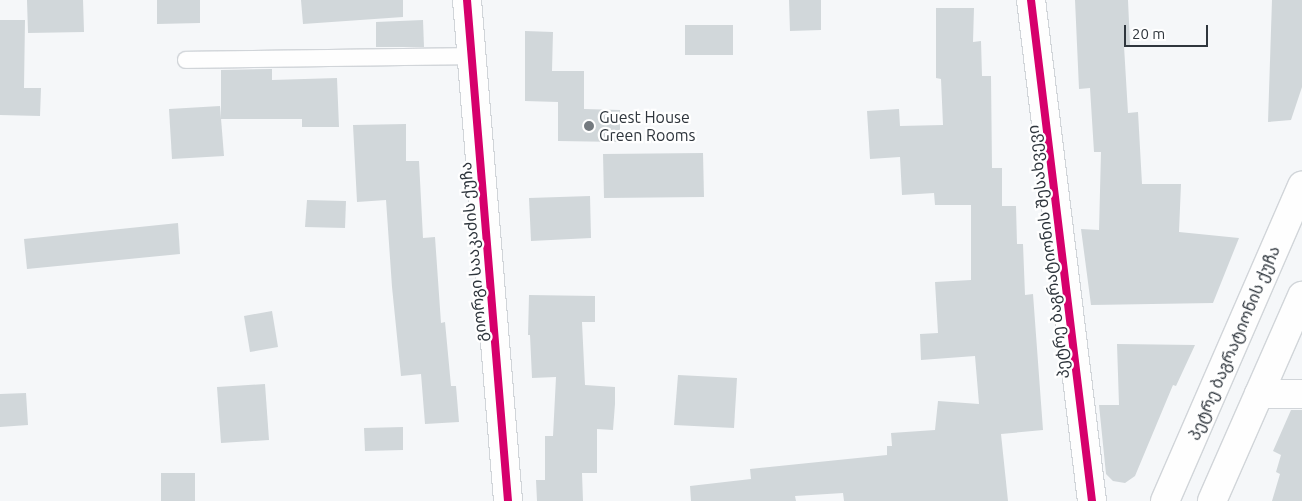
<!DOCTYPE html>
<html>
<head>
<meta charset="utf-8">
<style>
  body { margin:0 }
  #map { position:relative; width:1302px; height:501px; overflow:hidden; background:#f5f7f9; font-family:Ubuntu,"Noto Sans Georgian",sans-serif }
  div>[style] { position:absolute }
  .building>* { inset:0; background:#d1d7da }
  .roads { filter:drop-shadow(1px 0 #d1d5d9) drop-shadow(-1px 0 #d1d5d9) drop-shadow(0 1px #d1d5d9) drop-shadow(0 -1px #d1d5d9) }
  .lane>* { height:16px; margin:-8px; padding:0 8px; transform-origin:8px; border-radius:8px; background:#fefefe }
  .street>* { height:28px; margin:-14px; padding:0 14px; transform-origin:14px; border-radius:14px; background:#fefefe }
  .primary>* { height:28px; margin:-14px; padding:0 14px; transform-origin:14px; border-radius:14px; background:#fefefe }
  .cycleway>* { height:8px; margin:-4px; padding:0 4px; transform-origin:4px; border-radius:4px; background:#d6006c }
  .dots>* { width:14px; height:14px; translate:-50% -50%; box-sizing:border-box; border:2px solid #fff; border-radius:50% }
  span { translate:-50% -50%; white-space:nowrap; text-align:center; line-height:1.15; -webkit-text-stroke:4.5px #fff; paint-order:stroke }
  .poi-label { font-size:16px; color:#2f363d }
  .left { translate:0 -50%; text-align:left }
  .street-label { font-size:16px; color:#2f363d }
  .scale { position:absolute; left:1124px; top:25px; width:84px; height:22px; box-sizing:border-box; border:2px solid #2f363d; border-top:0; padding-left:6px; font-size:15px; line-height:18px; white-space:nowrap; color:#2f363d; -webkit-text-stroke:4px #fff; paint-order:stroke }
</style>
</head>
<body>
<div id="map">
  <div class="building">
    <i style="clip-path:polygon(27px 0,83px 0,84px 32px,28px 33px)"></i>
    <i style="clip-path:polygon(157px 0,200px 0,200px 23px,157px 24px)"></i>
    <i style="clip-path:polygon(301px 0,403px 0,403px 17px,303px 24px)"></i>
    <i style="clip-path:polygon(789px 0,821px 0,821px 30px,790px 31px)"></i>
    <i style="clip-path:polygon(1075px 0,1128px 0,1130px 45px,1124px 46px,1128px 113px,1138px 112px,1142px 184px,1181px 184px,1179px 232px,1239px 238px,1213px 303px,1091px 305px,1081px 229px,1099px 230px,1101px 152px,1094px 152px,1090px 88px,1079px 89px)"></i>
    <i style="clip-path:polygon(1272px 0,1302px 0,1302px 87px,1291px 120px,1268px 122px)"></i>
    <i style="clip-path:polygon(936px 8px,974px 8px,973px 42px,981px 41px,982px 76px,991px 76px,992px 168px,1002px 168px,1002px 206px,1016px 206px,1017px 244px,1023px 244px,1025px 295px,1033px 294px,1043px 430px,1001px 434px,1008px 501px,844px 501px,843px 493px,795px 496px,796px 501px,691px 501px,690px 486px,751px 479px,750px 469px,887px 455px,887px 446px,892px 446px,891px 433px,935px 430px,938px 401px,979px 404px,975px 356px,921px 360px,920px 334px,938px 333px,935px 282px,971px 280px,971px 205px,935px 205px,934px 193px,902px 195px,900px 157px,870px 159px,867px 111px,899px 109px,900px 126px,943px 125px,941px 79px,936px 78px)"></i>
    <i style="clip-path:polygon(0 20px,25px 20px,24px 88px,41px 88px,40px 116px,0 115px)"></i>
    <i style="clip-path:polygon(423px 20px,424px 47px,376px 47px,376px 22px)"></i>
    <i style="clip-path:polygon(685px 25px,733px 25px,733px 55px,685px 55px)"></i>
    <i style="clip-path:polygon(525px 31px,553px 32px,552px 71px,584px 71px,584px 109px,620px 110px,620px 142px,558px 141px,558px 102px,525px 101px)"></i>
    <i style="clip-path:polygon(272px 69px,272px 80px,337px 78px,339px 127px,302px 127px,302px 119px,221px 119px,221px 70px)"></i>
    <i style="clip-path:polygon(220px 106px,224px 156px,172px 159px,169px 109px)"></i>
    <i style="clip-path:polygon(406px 124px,406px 161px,419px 161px,423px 238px,435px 237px,441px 323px,445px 322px,451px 386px,456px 386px,459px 422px,425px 424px,421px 374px,401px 376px,392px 287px,386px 200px,357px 202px,353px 125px)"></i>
    <i style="clip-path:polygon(703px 153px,704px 197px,604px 198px,603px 154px)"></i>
    <i style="clip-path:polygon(590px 196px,591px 238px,531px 241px,529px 198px)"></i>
    <i style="clip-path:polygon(307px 200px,346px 201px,345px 228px,305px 227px)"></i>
    <i style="clip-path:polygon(178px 223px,180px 254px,27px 269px,24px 239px)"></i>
    <i style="clip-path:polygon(529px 295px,595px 296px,595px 322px,582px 322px,585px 385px,615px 387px,615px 404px,613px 430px,597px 429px,597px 473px,582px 473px,583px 501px,537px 501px,536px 480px,545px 480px,545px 436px,553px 436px,556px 377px,532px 378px,530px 335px,528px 335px)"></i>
    <i style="clip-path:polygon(272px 311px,278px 347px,250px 352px,244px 316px)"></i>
    <i style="clip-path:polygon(1117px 344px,1195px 345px,1176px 386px,1173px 385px,1135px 476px,1125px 483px,1113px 481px,1106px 474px,1099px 405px,1119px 405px)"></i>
    <i style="clip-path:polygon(678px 375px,737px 378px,734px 428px,674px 425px)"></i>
    <i style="clip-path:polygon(265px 384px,269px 440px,221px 443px,217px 387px)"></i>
    <i style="clip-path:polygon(26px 393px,28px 425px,0 427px,0 394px)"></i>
    <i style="clip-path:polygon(1291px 410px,1302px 410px,1302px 501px,1272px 501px,1280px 474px,1276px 472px,1281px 455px,1273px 451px)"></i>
    <i style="clip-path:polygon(403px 427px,403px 450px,365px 451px,364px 428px)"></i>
    <i style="clip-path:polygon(161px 473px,195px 473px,195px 501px,161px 501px)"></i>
  </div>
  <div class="roads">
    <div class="lane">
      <i style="left:186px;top:60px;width:285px;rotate:-0.8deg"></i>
    </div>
    <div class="street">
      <i style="left:467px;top:0;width:503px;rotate:85.32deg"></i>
      <i style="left:1031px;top:0;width:505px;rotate:83.06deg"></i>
      <i style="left:1259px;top:394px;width:43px"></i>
    </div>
    <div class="primary">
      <i style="left:1165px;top:501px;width:344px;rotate:-66.5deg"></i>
      <i style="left:1212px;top:501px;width:224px;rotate:-66.3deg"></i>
    </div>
  </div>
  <div class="cycleway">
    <i style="left:467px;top:0;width:503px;rotate:85.32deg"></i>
    <i style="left:1031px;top:0;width:505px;rotate:83.06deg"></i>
  </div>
  <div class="dots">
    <i style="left:589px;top:126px;background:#747a7f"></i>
  </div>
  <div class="poi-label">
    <span class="left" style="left:599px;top:126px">Guest House<br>Green Rooms</span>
  </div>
  <div class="street-label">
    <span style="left:473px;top:252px;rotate:-95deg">გიორგი სააკაძის ქუჩა</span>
    <span style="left:1048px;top:252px;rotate:-97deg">პეტრე ბაგრატიონის შესახვევი</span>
    <span style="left:1234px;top:343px;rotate:-67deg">პეტრე ბაგრატიონის ქუჩა</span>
  </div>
  <div class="scale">20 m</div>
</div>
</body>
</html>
